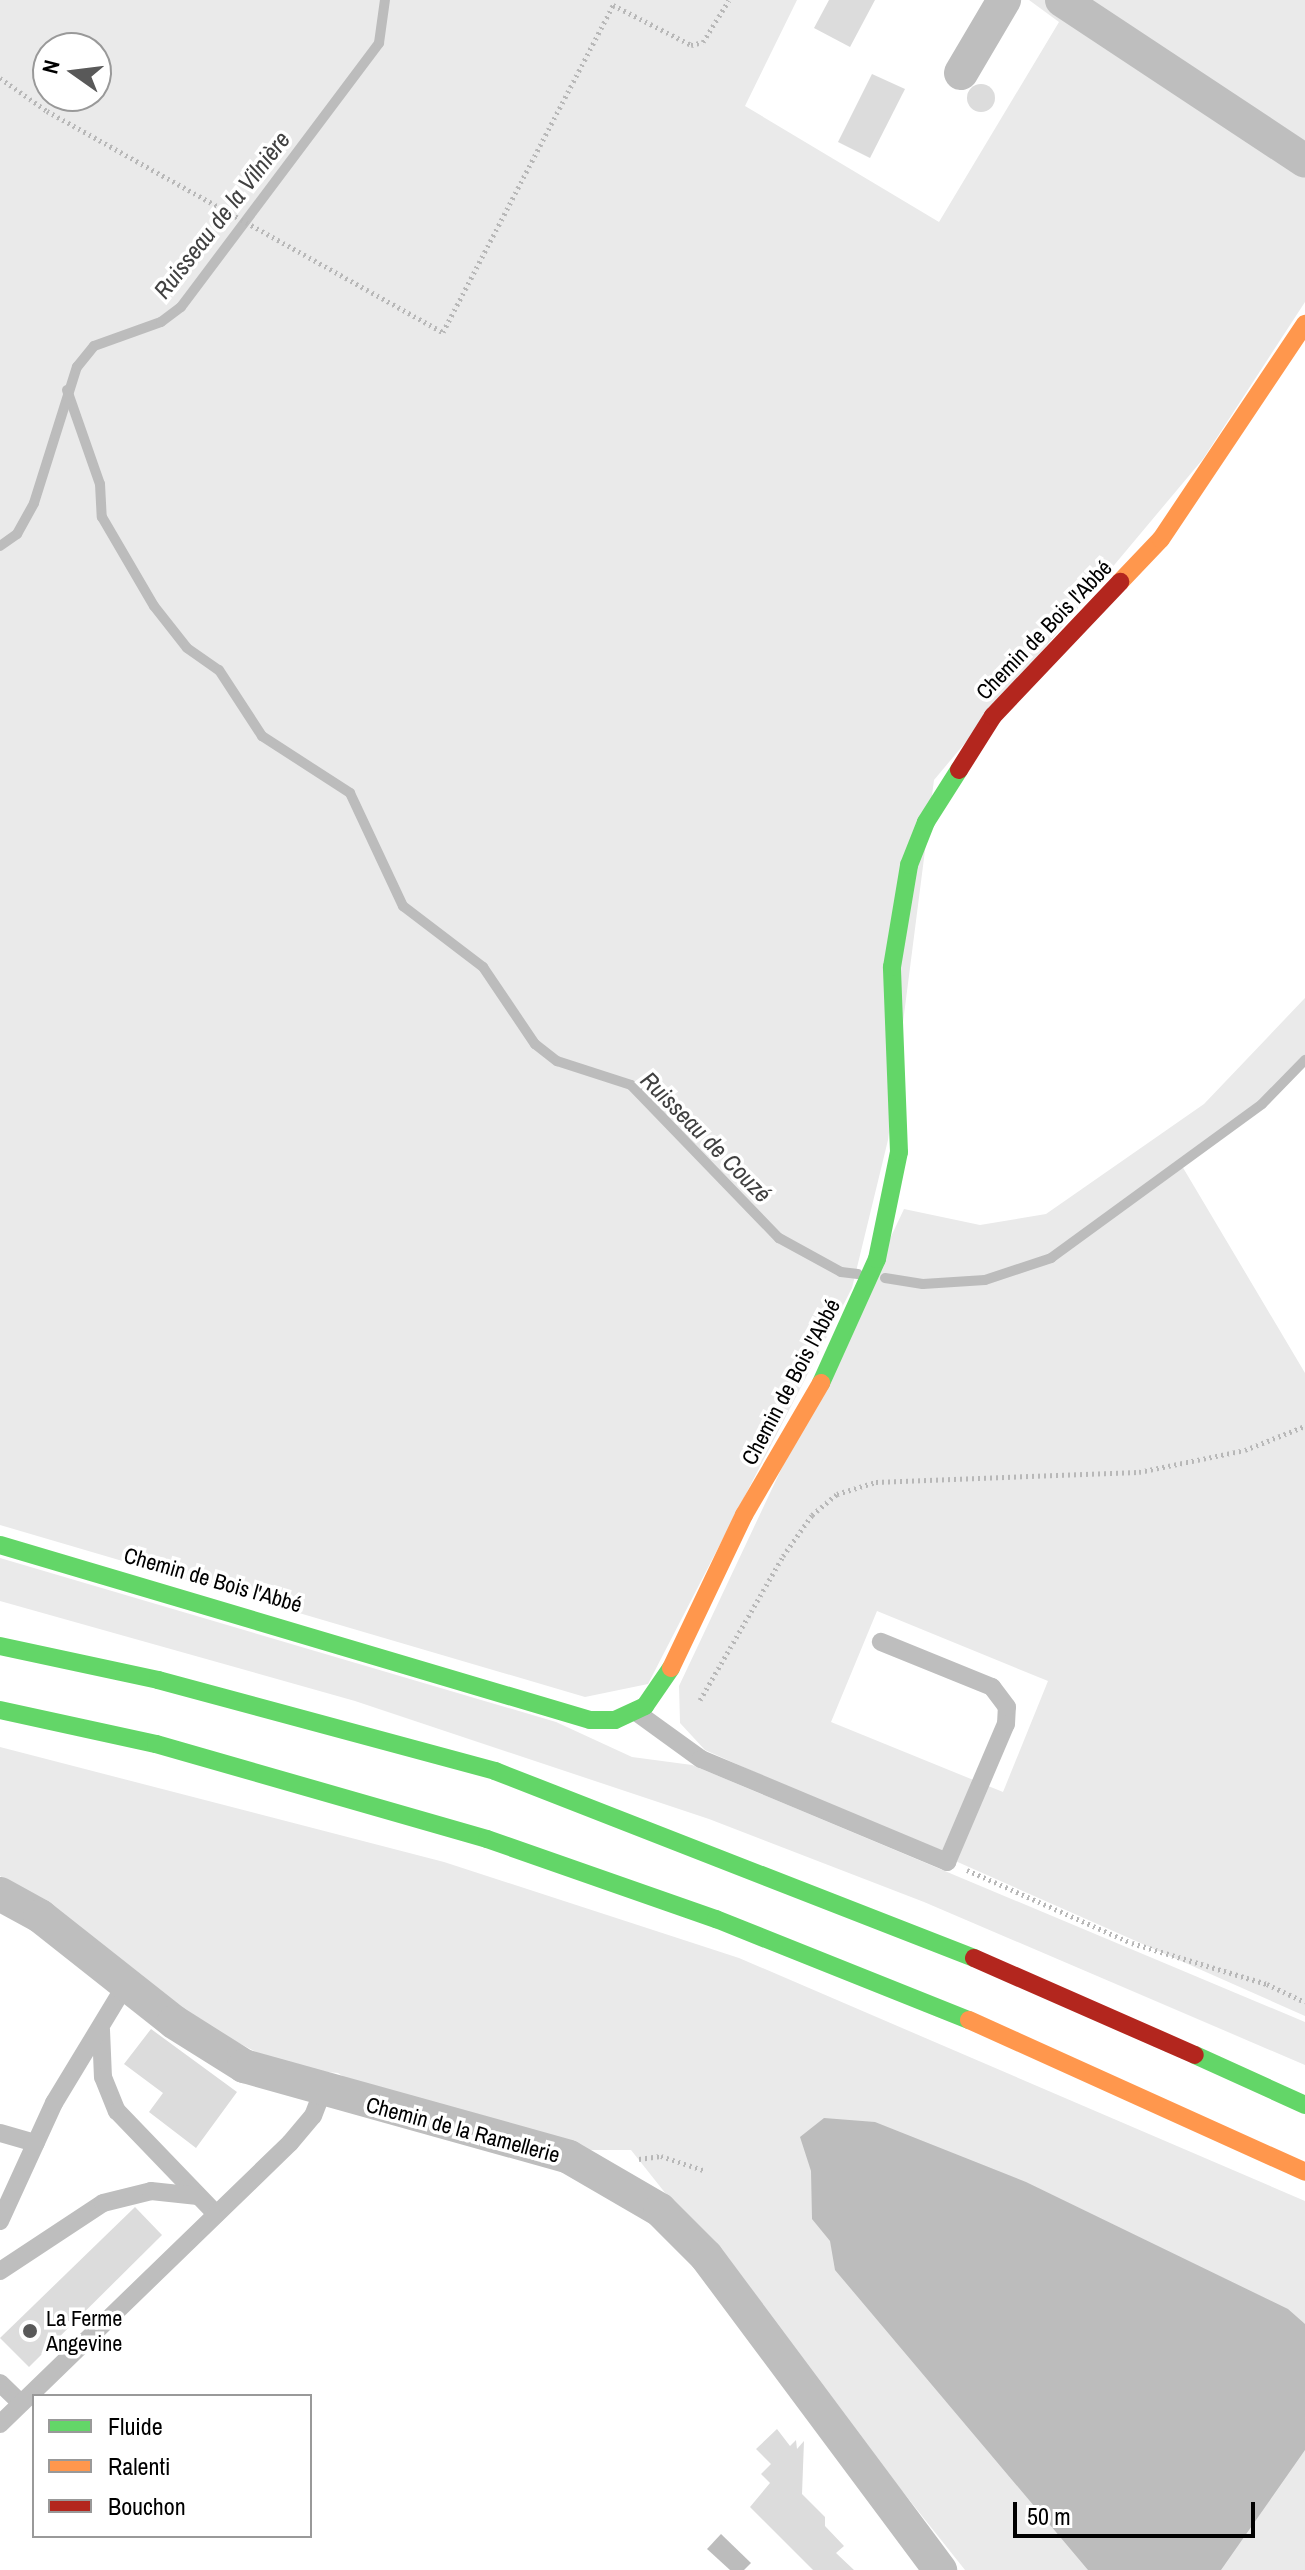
<!DOCTYPE html>
<html>
<head>
<meta charset="utf-8">
<style>
  body { margin:0 }
  #map { position:relative; width:1305px; height:2570px; overflow:hidden; background:#fff; font-family:"Archivo Narrow",sans-serif }
  div>[style] { position:absolute }
  .green>* { inset:0; background:#eaeaea }
  .water>* { inset:0; background:#bcbcbc }
  .stream>* { height:10px; margin:-5px; padding:0 5px; transform-origin:5px; border-radius:5px; background:#bcbcbc }
  .building>* { inset:0; background:#dcdcdc }
  .round { border-radius:50% }
  .path>* { height:5px; margin-top:-2.5px; transform-origin:0; background:repeating-linear-gradient(90deg,#b8b8b8 0 2px,transparent 0 6px) }
  .lane>* { height:18px; margin:-9px; padding:0 9px; transform-origin:9px; border-radius:9px; background:#bebebe }
  .street>* { height:34px; margin:-17px; padding:0 17px; transform-origin:17px; border-radius:17px; background:#bebebe }
  .fast>* { height:18px; margin:-9px; padding:0 9px; transform-origin:9px; border-radius:9px; background:#63d668 }
  .slow>* { height:18px; margin:-9px; padding:0 9px; transform-origin:9px; border-radius:9px; background:#ff974d }
  .jam>* { height:18px; margin:-9px; padding:0 9px; transform-origin:9px; border-radius:9px; background:#b3261e }
  .dots>* { width:22px; height:22px; translate:-50% -50%; box-sizing:border-box; border:4px solid #fff; border-radius:50% }
  span { translate:-50% -50%; white-space:nowrap; text-align:center; line-height:1.15; -webkit-text-stroke:7px #fff; paint-order:stroke }
  .street-label { font-size:22px; color:#000 }
  .poi-label { font-size:22px; color:#000 }
  .left { translate:0 -50%; text-align:left }
  .water-label { font-size:24px; color:#404040; font-style:italic }
  .legend { position:absolute; left:32px; top:2394px; width:280px; height:144px; box-sizing:border-box; background:#fff; border:2px solid #999; margin:0; padding:10px 14px; list-style:none; font-size:24px; color:#000 }
  .legend li { display:flex; align-items:center; gap:16px; height:40px }
  .legend b { width:40px; border:2px solid #999 }
  .north { position:absolute; left:32px; top:32px; width:80px; height:80px; box-sizing:border-box; background:#fff; border:2px solid #999; border-radius:50%; rotate:284deg; font-size:22px; font-weight:700; line-height:32px; text-align:center; color:#000 }
  .north::after { content:''; display:block; margin:auto; width:28px; height:36px; background:#595959; clip-path:polygon(50% 0,100% 100%,50% 72%,0 100%) }
  .scale { position:absolute; left:1013px; top:2502px; width:242px; height:36px; box-sizing:border-box; border:4px solid #000; border-top:0; padding-left:10px; font-size:24px; line-height:28px; white-space:nowrap; color:#000; -webkit-text-stroke:6px #fff; paint-order:stroke }
</style>
</head>
<body>
<div id="map">
  <div class="green">
    <i style="clip-path:polygon(evenodd,0 0,797px 0,745px 106px,939px 222px,1059px 22px,1029px 0,1305px 0,1305px 302px,1203px 459px,934px 780px,888px 1140px,852px 1288px,648px 1684px,585px 1697px,0 1525px,0 0,48px 48px,96px 48px,96px 96px,48px 96px,48px 48px)"></i>
    <i style="clip-path:polygon(evenodd,1305px 998px,1305px 1060px,1262px 1104px,1182px 1166px,1305px 1373px,1305px 2016px,705px 1750px,680px 1723px,679px 1686px,904px 1209px,980px 1225px,1046px 1214px,1204px 1104px,1305px 998px,877px 1611px,1048px 1681px,1003px 1792px,831px 1722px,877px 1611px)"></i>
    <i style="clip-path:polygon(0 1558px,556px 1722px,632px 1757px,692px 1765px,1305px 2022px,1305px 2065px,924px 1902px,709px 1819px,355px 1701px,0 1601px)"></i>
    <i style="clip-path:polygon(0 1747px,444px 1862px,739px 1958px,1305px 2201px,1305px 2570px,965px 2570px,631px 2150px,581px 2150px,359px 2087px,338px 2073px,286px 2068px,186px 2015px,0 1876px)"></i>
  </div>
  <div class="water">
    <i style="clip-path:polygon(824px 2118px,875px 2122px,1026px 2182px,1288px 2309px,1305px 2324px,1305px 2450px,1221px 2570px,1088px 2570px,835px 2270px,830px 2241px,812px 2219px,811px 2171px,800px 2137px)"></i>
    <i style="clip-path:polygon(721px 2534px,751px 2563px,744px 2570px,730px 2570px,707px 2549px)"></i>
  </div>
  <div class="stream">
    <i style="left:67px;top:390px;width:100px;rotate:70.7deg"></i>
    <i style="left:100px;top:484px;width:33px;rotate:87deg"></i>
    <i style="left:102px;top:517px;width:103px;rotate:59.7deg"></i>
    <i style="left:154px;top:606px;width:53px;rotate:51.8deg"></i>
    <i style="left:187px;top:648px;width:39px;rotate:35deg"></i>
    <i style="left:219px;top:670px;width:79px;rotate:56.9deg"></i>
    <i style="left:262px;top:736px;width:105px;rotate:32.9deg"></i>
    <i style="left:350px;top:793px;width:125px;rotate:64.9deg"></i>
    <i style="left:403px;top:906px;width:101px;rotate:37.3deg"></i>
    <i style="left:483px;top:967px;width:93px;rotate:56deg"></i>
    <i style="left:535px;top:1044px;width:28px;rotate:38deg"></i>
    <i style="left:557px;top:1061px;width:78px;rotate:18deg"></i>
    <i style="left:631px;top:1085px;width:213px;rotate:46deg"></i>
    <i style="left:779px;top:1238px;width:71px;rotate:28.7deg"></i>
    <i style="left:841px;top:1272px;width:17px;rotate:7deg"></i>
    <i style="left:0;top:546px;width:21px;rotate:-35deg"></i>
    <i style="left:17px;top:534px;width:35px;rotate:-61deg"></i>
    <i style="left:34px;top:503px;width:143px;rotate:-72.5deg"></i>
    <i style="left:77px;top:367px;width:27px;rotate:-51deg"></i>
    <i style="left:94px;top:346px;width:71px;rotate:-19.7deg"></i>
    <i style="left:161px;top:322px;width:25px;rotate:-37deg"></i>
    <i style="left:181px;top:307px;width:330px;rotate:-53.1deg"></i>
    <i style="left:379px;top:43px;width:43px;rotate:-82.1deg"></i>
    <i style="left:885px;top:1278px;width:38px;rotate:9deg"></i>
    <i style="left:923px;top:1284px;width:62px;rotate:-3.7deg"></i>
    <i style="left:985px;top:1280px;width:70px;rotate:-18.4deg"></i>
    <i style="left:1051px;top:1258px;width:261px;rotate:-36.1deg"></i>
    <i style="left:1262px;top:1104px;width:62px;rotate:-45.7deg"></i>
  </div>
  <div class="building">
    <i style="clip-path:polygon(829px 0,875px 0,850px 47px,814px 28px)"></i>
    <i style="clip-path:polygon(872px 74px,905px 89px,870px 158px,838px 142px)"></i>
    <i class="round" style="left:967px;top:84px;width:28px;height:28px"></i>
    <i style="clip-path:polygon(151px 2029px,237px 2092px,196px 2148px,149px 2112px,163px 2093px,124px 2064px)"></i>
    <i style="clip-path:polygon(135px 2207px,162px 2235px,29px 2367px,0 2338px)"></i>
    <i style="clip-path:polygon(777px 2429px,790px 2446px,796px 2440px,797px 2449px,804px 2441px,802px 2494px,825px 2517px,825px 2526px,844px 2546px,836px 2553px,854px 2570px,813px 2570px,750px 2507px,770px 2483px,761px 2474px,771px 2464px,756px 2449px)"></i>
  </div>
  <div class="path">
    <i style="left:0;top:78px;width:57px;rotate:35.1deg"></i>
    <i style="left:47px;top:111px;width:453px;rotate:29.2deg"></i>
    <i style="left:443px;top:332px;width:369px;rotate:-62.5deg"></i>
    <i style="left:613px;top:5px;width:88px;rotate:27.1deg"></i>
    <i style="left:691px;top:45px;width:12px;rotate:-14deg"></i>
    <i style="left:703px;top:42px;width:49px;rotate:-58.2deg"></i>
    <i style="left:700px;top:1700px;width:166px;rotate:-60deg"></i>
    <i style="left:783px;top:1556px;width:50px;rotate:-54.7deg"></i>
    <i style="left:812px;top:1515px;width:33px;rotate:-40deg"></i>
    <i style="left:837px;top:1494px;width:41px;rotate:-17.1deg"></i>
    <i style="left:876px;top:1482px;width:263px;rotate:-2.2deg"></i>
    <i style="left:1139px;top:1472px;width:108px;rotate:-11.7deg"></i>
    <i style="left:1245px;top:1450px;width:65px;rotate:-21.8deg"></i>
    <i style="left:967px;top:1870px;width:180px;rotate:23.9deg"></i>
    <i style="left:1132px;top:1943px;width:141px;rotate:16.9deg"></i>
    <i style="left:1267px;top:1984px;width:42px;rotate:25.3deg"></i>
    <i style="left:639px;top:2159px;width:22px;rotate:-8deg"></i>
    <i style="left:661px;top:2156px;width:47px;rotate:18.4deg"></i>
  </div>
  <div class="lane">
    <i style="left:636px;top:1712px;width:80px;rotate:35.9deg"></i>
    <i style="left:701px;top:1759px;width:267px;rotate:22.7deg"></i>
    <i style="left:947px;top:1862px;width:150px;rotate:-66.9deg"></i>
    <i style="left:1006px;top:1724px;width:17px;rotate:-87deg"></i>
    <i style="left:1007px;top:1707px;width:25px;rotate:-127deg"></i>
    <i style="left:992px;top:1687px;width:120px;rotate:-157.9deg"></i>
    <i style="left:101px;top:2030px;width:47px;rotate:87.6deg"></i>
    <i style="left:103px;top:2077px;width:37px;rotate:68deg"></i>
    <i style="left:117px;top:2111px;width:143px;rotate:46.1deg"></i>
    <i style="left:0;top:2133px;width:37px;rotate:16deg"></i>
    <i style="left:0;top:2221px;width:130px;rotate:-65.4deg"></i>
    <i style="left:54px;top:2103px;width:139px;rotate:-58.8deg"></i>
    <i style="left:0;top:2271px;width:123px;rotate:-33.4deg"></i>
    <i style="left:103px;top:2203px;width:49px;rotate:-14deg"></i>
    <i style="left:151px;top:2191px;width:47px;rotate:6.1deg"></i>
    <i style="left:0;top:2383px;width:29px;rotate:44deg"></i>
    <i style="left:0;top:2424px;width:404px;rotate:-44.1deg"></i>
    <i style="left:290px;top:2143px;width:35px;rotate:-50deg"></i>
    <i style="left:313px;top:2116px;width:25px;rotate:-69deg"></i>
  </div>
  <div class="street">
    <i style="left:1062px;top:0;width:291px;rotate:33.5deg"></i>
    <i style="left:961px;top:73px;width:85px;rotate:-59.5deg"></i>
    <i style="left:0;top:1894px;width:46px;rotate:28.8deg"></i>
    <i style="left:40px;top:1916px;width:171px;rotate:38.3deg"></i>
    <i style="left:174px;top:2022px;width:83px;rotate:32.2deg"></i>
    <i style="left:244px;top:2066px;width:337px;rotate:15.6deg"></i>
    <i style="left:569px;top:2157px;width:105px;rotate:30.2deg"></i>
    <i style="left:660px;top:2210px;width:65px;rotate:45deg"></i>
    <i style="left:706px;top:2256px;width:392px;rotate:53.3deg"></i>
  </div>
  <div class="fast">
    <i style="left:821px;top:1383px;width:136px;rotate:-65.7deg"></i>
    <i style="left:877px;top:1259px;width:109px;rotate:-78.4deg"></i>
    <i style="left:899px;top:1152px;width:185px;rotate:-92.2deg"></i>
    <i style="left:892px;top:967px;width:103px;rotate:-80.5deg"></i>
    <i style="left:909px;top:865px;width:46px;rotate:-68.4deg"></i>
    <i style="left:926px;top:822px;width:62px;rotate:-57.6deg"></i>
    <i style="left:0;top:1545px;width:615px;rotate:16.52deg"></i>
    <i style="left:590px;top:1720px;width:25px"></i>
    <i style="left:615px;top:1720px;width:33px;rotate:-25deg"></i>
    <i style="left:645px;top:1706px;width:46px;rotate:-55.6deg"></i>
    <i style="left:0;top:1646px;width:162px;rotate:12.1deg"></i>
    <i style="left:158px;top:1680px;width:349px;rotate:15.1deg"></i>
    <i style="left:495px;top:1771px;width:514px;rotate:21.33deg"></i>
    <i style="left:0;top:1710px;width:160px;rotate:12.3deg"></i>
    <i style="left:156px;top:1744px;width:344px;rotate:16deg"></i>
    <i style="left:487px;top:1839px;width:243px;rotate:19.3deg"></i>
    <i style="left:716px;top:1919px;width:272px;rotate:21.8deg"></i>
    <i style="left:1195px;top:2055px;width:121px;rotate:24.4deg"></i>
  </div>
  <div class="slow">
    <i style="left:1120px;top:582px;width:59px;rotate:-46.4deg"></i>
    <i style="left:1161px;top:539px;width:259px;rotate:-56.2deg"></i>
    <i style="left:671px;top:1668px;width:170px;rotate:-64.5deg"></i>
    <i style="left:744px;top:1515px;width:153px;rotate:-59.7deg"></i>
    <i style="left:969px;top:2020px;width:369px;rotate:24.3deg"></i>
  </div>
  <div class="jam">
    <i style="left:959px;top:770px;width:64px;rotate:-57.8deg"></i>
    <i style="left:993px;top:716px;width:185px;rotate:-46.5deg"></i>
    <i style="left:974px;top:1958px;width:241px;rotate:23.7deg"></i>
  </div>
  <div class="dots">
    <i style="left:30px;top:2331px;background:#595959"></i>
  </div>
  <div class="street-label">
    <span style="left:1044px;top:630px;rotate:-46deg">Chemin de Bois l'Abbé</span>
    <span style="left:791px;top:1382px;rotate:-62deg">Chemin de Bois l'Abbé</span>
    <span style="left:213px;top:1580px;rotate:16deg">Chemin de Bois l'Abbé</span>
    <span style="left:463px;top:2130px;rotate:15deg">Chemin de la Ramellerie</span>
  </div>
  <div class="poi-label">
    <span class="left" style="left:46px;top:2331px">La Ferme<br>Angevine</span>
  </div>
  <div class="water-label">
    <span style="left:222px;top:215px;rotate:-52deg">Ruisseau de la Vilnière</span>
    <span style="left:706px;top:1137px;rotate:45deg">Ruisseau de Couzé</span>
  </div>
  <ul class="legend">
  <li><b style="height:10px;background:#63d668"></b>Fluide</li>
  <li><b style="height:10px;background:#ff974d"></b>Ralenti</li>
  <li><b style="height:10px;background:#b3261e"></b>Bouchon</li>
  </ul>
  <div class="north">N</div>
  <div class="scale">50 m</div>
</div>
</body>
</html>
